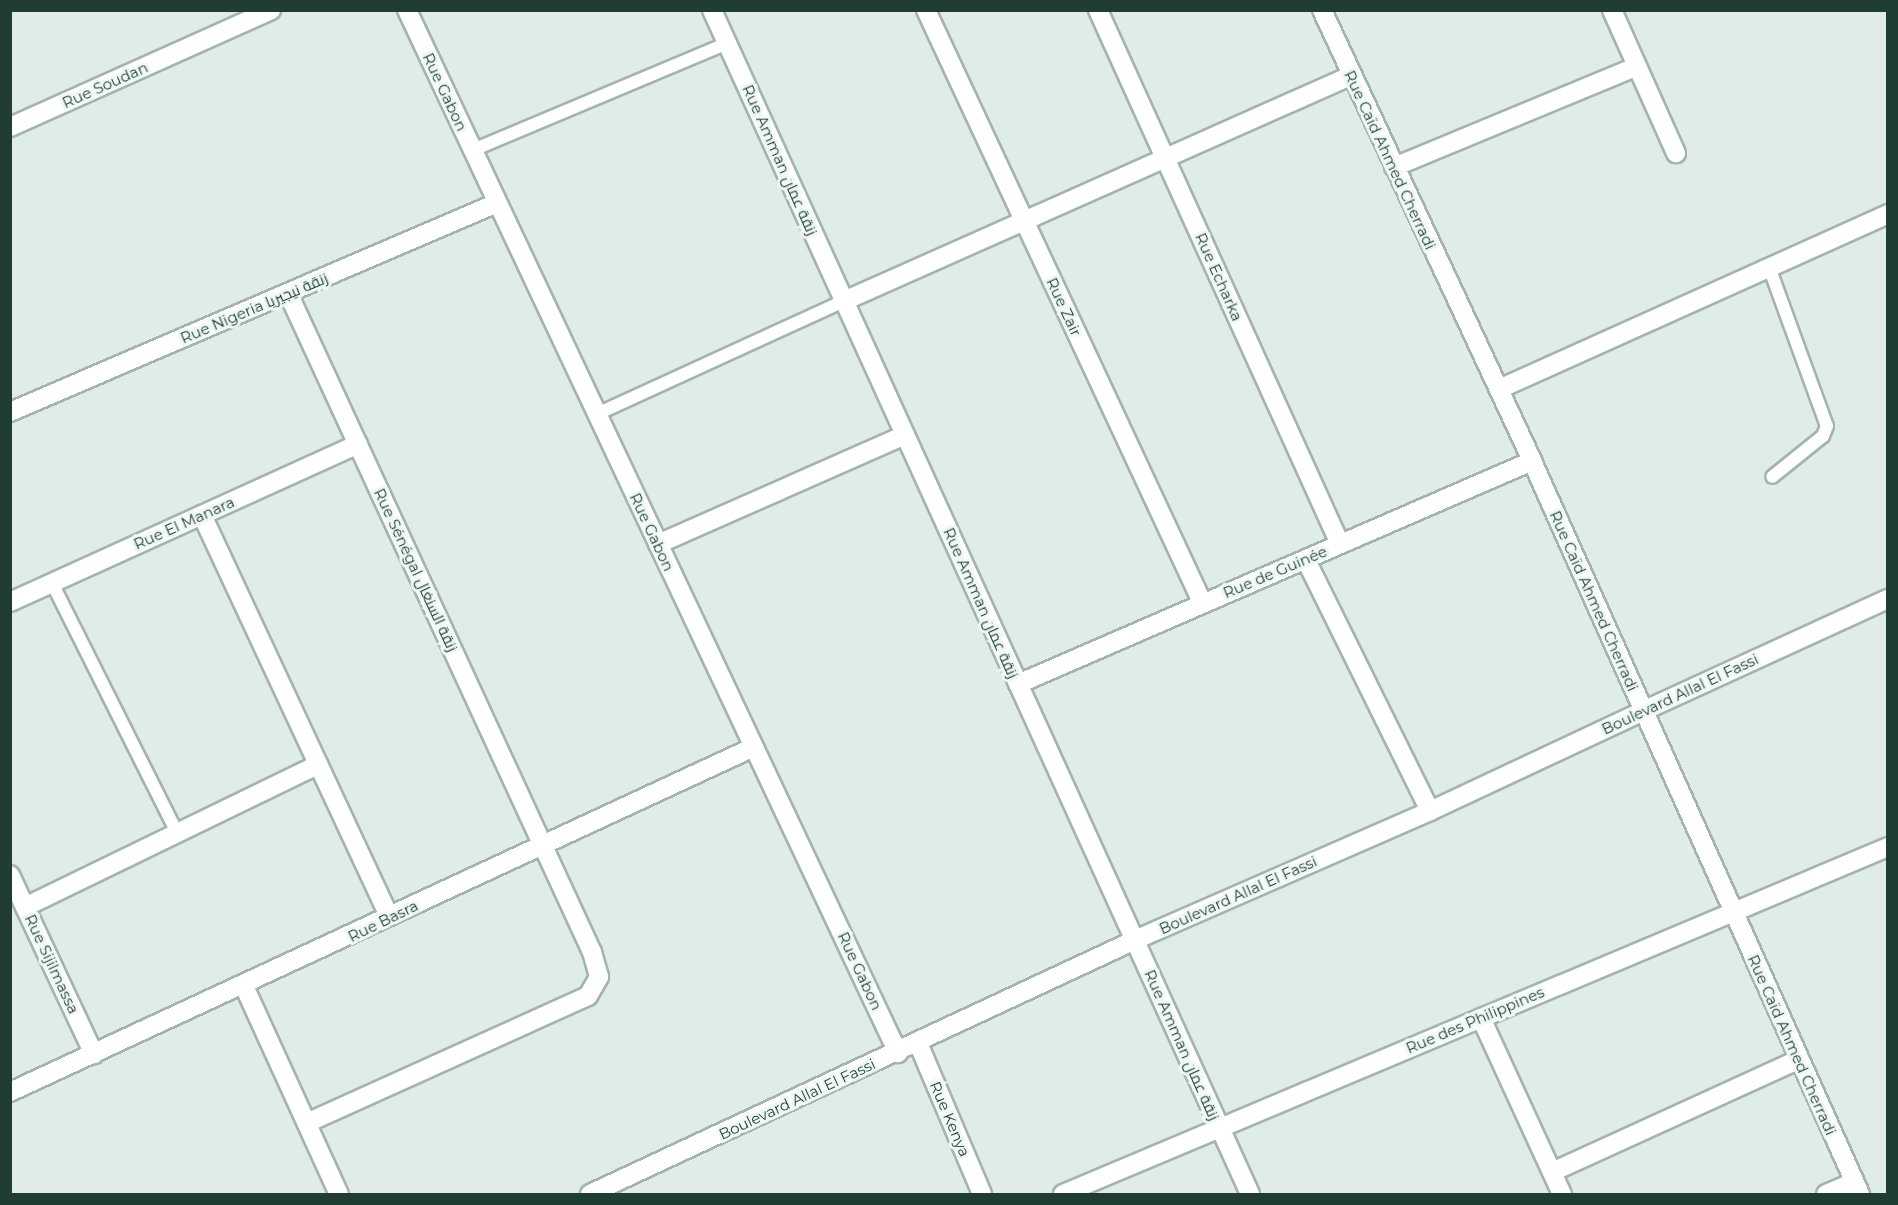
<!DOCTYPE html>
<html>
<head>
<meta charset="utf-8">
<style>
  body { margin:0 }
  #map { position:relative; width:1898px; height:1205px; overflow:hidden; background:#e0ece6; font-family:Montserrat,Cairo,sans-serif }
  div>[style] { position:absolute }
  .roads { filter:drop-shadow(2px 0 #a2b4ad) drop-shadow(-2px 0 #a2b4ad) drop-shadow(0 2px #a2b4ad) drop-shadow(0 -2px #a2b4ad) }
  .service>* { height:12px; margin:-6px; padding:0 6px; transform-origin:6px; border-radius:6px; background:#fff }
  .minor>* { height:18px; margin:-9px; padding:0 9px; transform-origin:9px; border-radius:9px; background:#fff }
  .tertiary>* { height:18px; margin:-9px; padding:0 9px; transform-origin:9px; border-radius:9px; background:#fff }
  span { translate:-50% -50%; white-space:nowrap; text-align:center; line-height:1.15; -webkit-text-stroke:6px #f0f8f4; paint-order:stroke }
  .street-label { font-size:15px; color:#1f3d34 }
  .frame { position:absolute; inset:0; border:12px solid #1f3d34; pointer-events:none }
</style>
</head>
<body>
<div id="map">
  <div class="roads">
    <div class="service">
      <i style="left:473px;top:150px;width:276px;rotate:-22.8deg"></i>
      <i style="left:1769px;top:267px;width:169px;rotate:70deg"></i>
      <i style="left:1827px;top:426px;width:11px;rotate:112deg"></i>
      <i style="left:1823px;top:436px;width:65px;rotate:141.2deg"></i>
      <i style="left:597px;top:414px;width:272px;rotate:-24.6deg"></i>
      <i style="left:52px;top:583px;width:280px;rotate:63.4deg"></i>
    </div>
    <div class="minor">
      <i style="left:407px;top:10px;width:1153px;rotate:64.79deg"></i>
      <i style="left:712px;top:10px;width:1300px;rotate:65.56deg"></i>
      <i style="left:926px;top:10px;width:655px;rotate:65deg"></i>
      <i style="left:1098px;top:10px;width:586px;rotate:65.62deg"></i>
      <i style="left:1612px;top:10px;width:157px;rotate:65.9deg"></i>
      <i style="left:10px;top:127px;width:286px;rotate:-24.1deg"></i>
      <i style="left:1394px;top:167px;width:262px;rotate:-22.5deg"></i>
      <i style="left:288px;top:293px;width:726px;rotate:65.24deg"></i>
      <i style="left:592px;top:952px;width:26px;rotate:74deg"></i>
      <i style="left:599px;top:977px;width:22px;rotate:120deg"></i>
      <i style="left:588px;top:996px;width:308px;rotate:155.7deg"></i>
      <i style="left:844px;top:301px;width:554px;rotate:-23.97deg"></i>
      <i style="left:1499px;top:389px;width:427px;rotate:-24.2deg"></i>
      <i style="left:10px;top:412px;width:530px;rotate:-23.23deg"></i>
      <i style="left:202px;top:515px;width:442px;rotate:65deg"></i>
      <i style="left:658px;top:544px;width:270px;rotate:-23.8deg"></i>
      <i style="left:1306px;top:560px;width:280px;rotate:63.7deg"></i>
      <i style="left:10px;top:602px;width:382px;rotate:-24.4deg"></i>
      <i style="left:1018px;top:684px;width:560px;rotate:-23.45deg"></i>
      <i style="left:1643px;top:711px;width:269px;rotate:-24.6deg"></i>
      <i style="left:10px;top:875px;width:198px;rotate:64.9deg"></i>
      <i style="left:25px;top:907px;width:326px;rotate:-25.9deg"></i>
      <i style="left:244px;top:986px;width:229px;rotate:65.5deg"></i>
      <i style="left:1481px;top:1018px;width:194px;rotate:65.3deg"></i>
      <i style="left:918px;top:1043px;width:164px;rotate:67deg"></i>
      <i style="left:10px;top:1092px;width:820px;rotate:-24.88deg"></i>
      <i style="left:1552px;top:1172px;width:270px;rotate:-24.5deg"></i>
      <i style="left:1063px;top:1194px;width:895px;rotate:-22.81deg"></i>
      <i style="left:1826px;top:1194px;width:30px;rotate:-23deg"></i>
    </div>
    <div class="tertiary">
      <i style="left:1322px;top:10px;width:497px;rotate:65deg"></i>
      <i style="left:1532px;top:461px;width:803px;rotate:65.89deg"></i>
      <i style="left:590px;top:1194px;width:601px;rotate:-24.99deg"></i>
      <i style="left:1135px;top:940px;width:322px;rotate:-23.6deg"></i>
      <i style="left:1430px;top:811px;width:235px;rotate:-25.1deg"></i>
    </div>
  </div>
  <div class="street-label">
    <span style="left:105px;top:85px;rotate:-24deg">Rue Soudan</span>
    <span style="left:445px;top:92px;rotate:65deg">Rue Gabon</span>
    <span style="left:780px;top:160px;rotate:66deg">Rue Amman زنقة عمان</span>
    <span style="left:1390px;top:160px;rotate:65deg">Rue Caïd Ahmed Cherradi</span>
    <span style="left:1219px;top:277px;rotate:66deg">Rue Echarka</span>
    <span style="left:1064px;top:307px;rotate:65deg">Rue Zair</span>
    <span style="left:254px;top:308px;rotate:-23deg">Rue Nigeria زنقة نيجيريا</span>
    <span style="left:184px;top:523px;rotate:-24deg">Rue El Manara</span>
    <span style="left:652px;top:532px;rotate:65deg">Rue Gabon</span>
    <span style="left:416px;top:570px;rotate:65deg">Rue Sénégal زنقة السنغال</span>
    <span style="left:1275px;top:572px;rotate:-23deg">Rue de Guinée</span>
    <span style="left:1594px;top:601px;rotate:66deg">Rue Caïd Ahmed Cherradi</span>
    <span style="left:981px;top:603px;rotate:66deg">Rue Amman زنقة عمان</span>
    <span style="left:1680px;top:694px;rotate:-25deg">Boulevard Allal El Fassi</span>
    <span style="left:1238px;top:895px;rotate:-24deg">Boulevard Allal El Fassi</span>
    <span style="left:383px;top:921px;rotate:-26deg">Rue Basra</span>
    <span style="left:52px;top:964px;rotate:65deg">Rue Sijilmassa</span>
    <span style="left:860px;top:971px;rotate:65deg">Rue Gabon</span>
    <span style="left:1475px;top:1020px;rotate:-23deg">Rue des Philippines</span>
    <span style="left:1182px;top:1045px;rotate:66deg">Rue Amman زنقة عمان</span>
    <span style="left:1792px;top:1045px;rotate:66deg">Rue Caïd Ahmed Cherradi</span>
    <span style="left:797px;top:1099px;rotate:-25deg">Boulevard Allal El Fassi</span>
    <span style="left:950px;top:1119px;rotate:67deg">Rue Kenya</span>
  </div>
  <div class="frame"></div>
</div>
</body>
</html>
